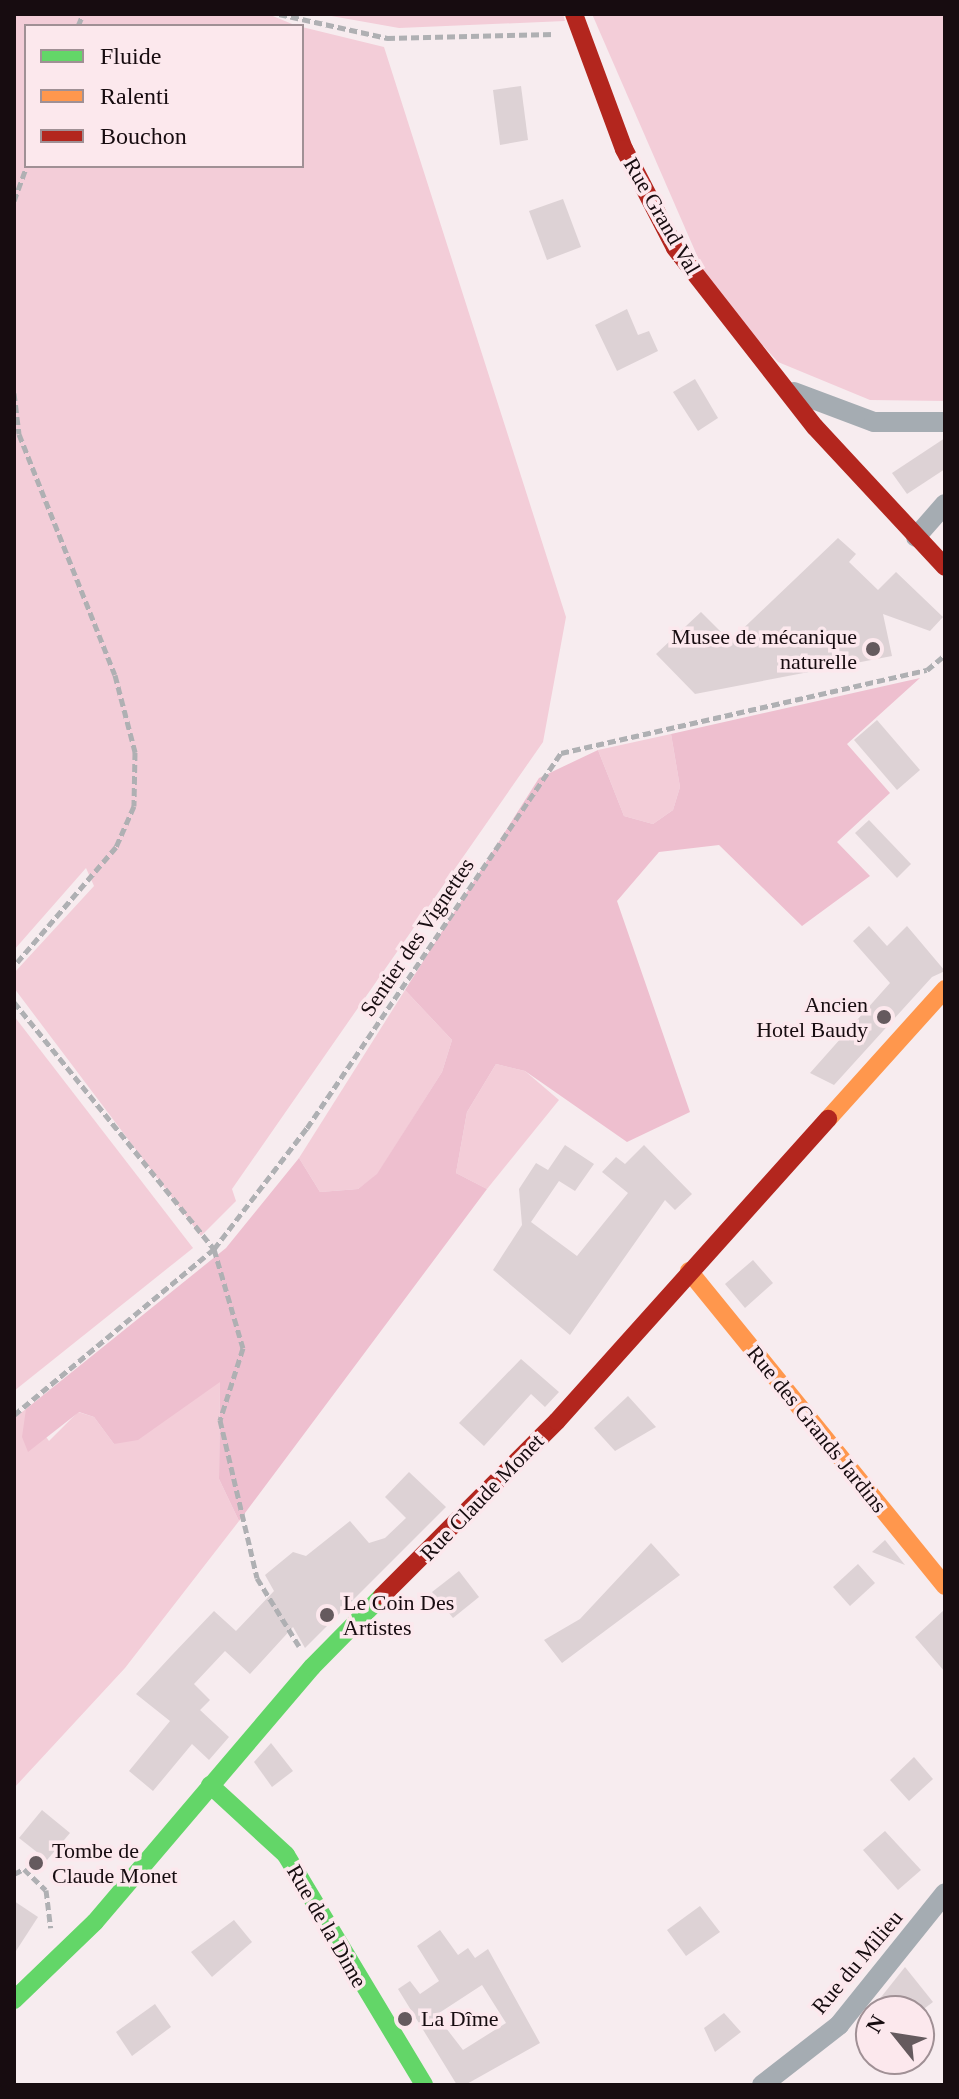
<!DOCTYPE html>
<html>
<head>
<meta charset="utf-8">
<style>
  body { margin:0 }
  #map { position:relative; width:959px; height:2099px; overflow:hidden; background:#f7ecef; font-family:"Times New Roman",serif }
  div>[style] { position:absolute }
  .green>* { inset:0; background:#f3cdd8 }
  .forest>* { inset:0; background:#eebfcf }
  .building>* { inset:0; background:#ddd2d5 }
  .path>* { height:5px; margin-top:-2.5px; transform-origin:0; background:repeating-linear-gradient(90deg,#afb0b3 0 8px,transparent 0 12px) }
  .street>* { height:20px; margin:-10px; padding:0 10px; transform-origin:10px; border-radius:10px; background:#a5acb2 }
  .fast>* { height:18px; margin:-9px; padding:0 9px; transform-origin:9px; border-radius:9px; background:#63d668 }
  .slow>* { height:18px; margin:-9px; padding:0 9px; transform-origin:9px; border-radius:9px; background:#ff974d }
  .jam>* { height:18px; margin:-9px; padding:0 9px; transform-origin:9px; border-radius:9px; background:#b3261e }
  .dots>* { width:22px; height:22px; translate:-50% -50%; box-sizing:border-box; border:4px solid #fce8ed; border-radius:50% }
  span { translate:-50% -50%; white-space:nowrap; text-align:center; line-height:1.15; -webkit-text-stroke:7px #fce8ed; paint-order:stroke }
  .street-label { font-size:22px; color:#170c10 }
  .poi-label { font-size:22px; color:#170c10 }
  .right { translate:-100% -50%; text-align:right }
  .left { translate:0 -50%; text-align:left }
  .frame { position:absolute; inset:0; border:16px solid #170c10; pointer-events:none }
  .legend { position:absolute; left:24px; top:24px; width:280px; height:144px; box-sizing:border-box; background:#fce8ed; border:2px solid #a09095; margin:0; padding:10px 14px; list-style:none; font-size:24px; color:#170c10 }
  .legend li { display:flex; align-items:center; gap:16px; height:40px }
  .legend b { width:40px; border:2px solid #a09095 }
  .north { position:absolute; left:855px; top:1995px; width:80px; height:80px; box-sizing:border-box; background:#fce8ed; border:2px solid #a09095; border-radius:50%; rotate:300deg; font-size:22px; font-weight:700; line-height:32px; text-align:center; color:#170c10 }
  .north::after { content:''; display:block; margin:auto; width:28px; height:36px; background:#655a5e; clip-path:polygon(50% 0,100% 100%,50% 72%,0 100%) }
</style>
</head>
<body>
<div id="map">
  <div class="green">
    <i style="clip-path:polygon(14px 14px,268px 14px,297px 26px,26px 26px,26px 166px,302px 166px,302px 27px,384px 47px,566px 617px,543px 742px,232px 1189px,236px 1201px,201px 1236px,14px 988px,14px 973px,94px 886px,86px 868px,14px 950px)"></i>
    <i style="clip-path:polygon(320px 14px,563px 14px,565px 21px,399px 28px)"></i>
    <i style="clip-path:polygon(592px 14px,945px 14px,945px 401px,870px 400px,778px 362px,712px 290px)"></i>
    <i style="clip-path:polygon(671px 734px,680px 787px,673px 810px,653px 824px,624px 816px,598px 750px)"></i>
    <i style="clip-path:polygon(405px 990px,452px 1040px,442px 1072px,377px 1175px,358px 1189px,320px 1192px,299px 1158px)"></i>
    <i style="clip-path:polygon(14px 1016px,193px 1248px,14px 1391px)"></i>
    <i style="clip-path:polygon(496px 1064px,525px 1071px,559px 1100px,487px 1189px,456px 1173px,467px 1112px)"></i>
    <i style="clip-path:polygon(220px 1381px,219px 1479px,239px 1521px,125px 1668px,14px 1788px,14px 1418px,26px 1409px,49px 1441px,78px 1412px,94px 1417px,114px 1444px)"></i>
  </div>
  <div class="forest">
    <i style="clip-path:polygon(920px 678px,847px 744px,890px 793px,837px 842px,870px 876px,802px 926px,719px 845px,659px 852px,617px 901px,690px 1112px,627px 1142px,525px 1071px,496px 1064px,467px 1112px,456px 1173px,487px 1189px,239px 1521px,219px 1479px,220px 1382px,138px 1440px,114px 1444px,94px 1417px,79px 1412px,28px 1452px,22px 1437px,26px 1409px,226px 1248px,299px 1158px,320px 1192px,358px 1189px,377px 1174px,442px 1072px,452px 1040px,405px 990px,539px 778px,598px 750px,624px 816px,653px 824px,673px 810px,680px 787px,671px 734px)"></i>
  </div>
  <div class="building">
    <i style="clip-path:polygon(521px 86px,528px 140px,500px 145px,493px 90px)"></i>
    <i style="clip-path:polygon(563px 199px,581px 247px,547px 260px,529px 211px)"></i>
    <i style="clip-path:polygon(627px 309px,638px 335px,649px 331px,658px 351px,617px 371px,595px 325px)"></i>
    <i style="clip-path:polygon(695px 379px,718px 418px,698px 431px,673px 392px)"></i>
    <i style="clip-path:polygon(945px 438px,945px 469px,907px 494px,892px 473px)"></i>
    <i style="clip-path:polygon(838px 538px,856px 554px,849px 562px,878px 590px,896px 572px,943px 617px,930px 631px,883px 614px,892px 656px,695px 694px,656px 654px,701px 612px,730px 641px)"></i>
    <i style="clip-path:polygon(877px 720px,920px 770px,897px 790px,854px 740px)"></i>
    <i style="clip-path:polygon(869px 820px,911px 864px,897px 878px,855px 833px)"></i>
    <i style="clip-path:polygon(869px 926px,887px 946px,907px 926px,945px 971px,932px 977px,834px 1085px,810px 1073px,890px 983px,853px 941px)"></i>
    <i style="clip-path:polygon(565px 1145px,594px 1164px,575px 1191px,559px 1181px,531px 1222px,577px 1256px,628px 1193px,602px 1172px,616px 1157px,625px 1164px,644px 1145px,692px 1194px,675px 1210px,665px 1200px,570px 1335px,493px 1270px,522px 1225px,519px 1189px,536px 1163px,548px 1170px)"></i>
    <i style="clip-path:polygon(753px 1260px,773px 1283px,745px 1308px,725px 1284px)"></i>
    <i style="clip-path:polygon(521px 1359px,559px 1392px,545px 1407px,531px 1394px,484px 1446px,459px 1423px)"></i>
    <i style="clip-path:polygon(628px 1396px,656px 1427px,615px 1451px,594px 1428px)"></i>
    <i style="clip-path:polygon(409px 1472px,446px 1507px,305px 1648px,293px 1627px,250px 1674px,225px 1651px,194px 1684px,210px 1700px,200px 1710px,229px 1737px,209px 1760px,192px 1744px,153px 1791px,129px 1771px,170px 1721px,136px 1694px,172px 1655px,214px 1611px,236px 1631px,274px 1591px,265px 1575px,293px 1552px,306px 1556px,350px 1521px,369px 1543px,385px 1538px,406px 1518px,385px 1497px)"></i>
    <i style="clip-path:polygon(885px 1540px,905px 1565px,872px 1552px)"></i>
    <i style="clip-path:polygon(651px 1543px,680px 1575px,562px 1663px,544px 1640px,580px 1619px)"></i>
    <i style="clip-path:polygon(858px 1564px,875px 1583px,850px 1606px,833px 1587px)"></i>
    <i style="clip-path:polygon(459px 1571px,479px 1597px,453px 1618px,432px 1592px)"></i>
    <i style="clip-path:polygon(945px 1609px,945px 1672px,915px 1637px)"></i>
    <i style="clip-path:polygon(271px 1743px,293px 1771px,272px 1787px,254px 1762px)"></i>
    <i style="clip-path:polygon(914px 1757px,933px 1779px,909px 1801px,890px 1780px)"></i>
    <i style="clip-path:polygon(42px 1810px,70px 1833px,47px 1860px,19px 1838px)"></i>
    <i style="clip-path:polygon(885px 1831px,921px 1870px,898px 1890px,863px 1850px)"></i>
    <i style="clip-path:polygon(14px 1901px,38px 1917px,14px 1954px)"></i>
    <i style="clip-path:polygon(700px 1906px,720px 1932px,686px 1956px,667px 1930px)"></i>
    <i style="clip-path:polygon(234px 1920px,252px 1942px,212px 1977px,191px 1952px)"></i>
    <i style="clip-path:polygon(evenodd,440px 1930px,458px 1955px,468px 1948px,475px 1958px,488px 1949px,540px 2043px,465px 2085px,457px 2085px,398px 1989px,410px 1981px,420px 1994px,439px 1981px,417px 1946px,440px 1930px,482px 1985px,506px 2023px,463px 2050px,436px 2015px,482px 1985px)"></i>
    <i style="clip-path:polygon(905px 1967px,933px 2002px,921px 2011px,870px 2011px)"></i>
    <i style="clip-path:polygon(155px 2004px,171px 2027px,132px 2056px,116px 2032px)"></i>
    <i style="clip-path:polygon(724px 2013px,741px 2032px,715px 2052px,704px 2028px)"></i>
  </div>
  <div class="path">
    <i style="left:279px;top:14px;width:111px;rotate:12.5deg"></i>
    <i style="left:387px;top:38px;width:168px;rotate:-1.4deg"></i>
    <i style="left:78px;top:26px;width:13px;rotate:-67deg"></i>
    <i style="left:14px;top:201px;width:37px;rotate:-70deg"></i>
    <i style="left:14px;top:393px;width:41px;rotate:83deg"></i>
    <i style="left:19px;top:434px;width:259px;rotate:68.3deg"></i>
    <i style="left:115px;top:675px;width:80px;rotate:75.4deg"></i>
    <i style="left:135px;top:752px;width:54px;rotate:91.1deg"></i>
    <i style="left:134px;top:806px;width:45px;rotate:113.7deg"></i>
    <i style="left:116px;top:847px;width:157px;rotate:130.6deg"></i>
    <i style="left:14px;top:1002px;width:318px;rotate:51deg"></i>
    <i style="left:214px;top:1249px;width:103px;rotate:73.7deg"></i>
    <i style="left:243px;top:1348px;width:76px;rotate:107.7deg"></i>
    <i style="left:220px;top:1420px;width:162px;rotate:76.8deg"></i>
    <i style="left:257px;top:1578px;width:80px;rotate:58.3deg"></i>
    <i style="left:14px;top:1415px;width:260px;rotate:-39.7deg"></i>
    <i style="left:214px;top:1249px;width:153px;rotate:-52.5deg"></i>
    <i style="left:307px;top:1128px;width:453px;rotate:-55.9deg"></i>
    <i style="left:561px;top:753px;width:375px;rotate:-12.8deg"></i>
    <i style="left:927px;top:670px;width:23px;rotate:-40deg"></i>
    <i style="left:14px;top:1874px;width:11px;rotate:-27deg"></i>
    <i style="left:24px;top:1869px;width:30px;rotate:44deg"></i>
    <i style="left:46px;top:1890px;width:38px;rotate:83deg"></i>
  </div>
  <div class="street">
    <i style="left:794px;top:392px;width:85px;rotate:20.6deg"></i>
    <i style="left:874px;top:422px;width:71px"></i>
    <i style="left:916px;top:537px;width:44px;rotate:-48.7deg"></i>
    <i style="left:762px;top:2085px;width:98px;rotate:-37.9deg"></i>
    <i style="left:839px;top:2025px;width:169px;rotate:-51.2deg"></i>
  </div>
  <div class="fast">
    <i style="left:210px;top:1785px;width:103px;rotate:42.6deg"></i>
    <i style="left:286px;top:1855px;width:268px;rotate:59deg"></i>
    <i style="left:14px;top:2000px;width:112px;rotate:-43.9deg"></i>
    <i style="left:95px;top:1922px;width:335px;rotate:-49.6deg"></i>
    <i style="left:312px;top:1667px;width:100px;rotate:-45.4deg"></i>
  </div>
  <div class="slow">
    <i style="left:828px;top:1119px;width:175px;rotate:-48deg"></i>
    <i style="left:689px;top:1271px;width:406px;rotate:50.9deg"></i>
  </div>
  <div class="jam">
    <i style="left:574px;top:14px;width:144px;rotate:69.7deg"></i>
    <i style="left:624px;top:149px;width:111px;rotate:62.7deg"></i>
    <i style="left:675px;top:248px;width:227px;rotate:52deg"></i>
    <i style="left:815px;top:427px;width:191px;rotate:47.1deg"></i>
    <i style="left:382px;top:1596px;width:247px;rotate:-45deg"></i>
    <i style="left:557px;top:1421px;width:406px;rotate:-48.1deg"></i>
  </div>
  <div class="dots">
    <i style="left:873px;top:649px;background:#655a5e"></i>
    <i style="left:884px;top:1017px;background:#655a5e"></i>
    <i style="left:327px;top:1615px;background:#655a5e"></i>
    <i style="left:36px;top:1863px;background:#655a5e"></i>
    <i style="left:405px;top:2019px;background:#655a5e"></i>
  </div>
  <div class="street-label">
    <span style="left:662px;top:216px;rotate:60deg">Rue Grand Val</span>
    <span style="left:417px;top:937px;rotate:-56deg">Sentier des Vignettes</span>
    <span style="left:817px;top:1429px;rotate:51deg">Rue des Grands Jardins</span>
    <span style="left:482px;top:1497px;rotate:-46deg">Rue Claude Monet</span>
    <span style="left:327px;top:1926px;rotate:60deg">Rue de la Dime</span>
    <span style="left:857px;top:1962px;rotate:-50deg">Rue du Milieu</span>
  </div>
  <div class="poi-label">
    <span class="right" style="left:857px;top:649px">Musee de mécanique<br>naturelle</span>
    <span class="right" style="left:868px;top:1017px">Ancien<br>Hotel Baudy</span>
    <span class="left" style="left:343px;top:1615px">Le Coin Des<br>Artistes</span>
    <span class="left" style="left:52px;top:1863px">Tombe de<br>Claude Monet</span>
    <span class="left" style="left:421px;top:2019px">La Dîme</span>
  </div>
  <div class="frame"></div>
  <ul class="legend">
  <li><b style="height:10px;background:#63d668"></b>Fluide</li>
  <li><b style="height:10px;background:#ff974d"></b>Ralenti</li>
  <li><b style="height:10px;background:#b3261e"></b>Bouchon</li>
  </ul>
  <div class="north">N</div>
</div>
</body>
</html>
